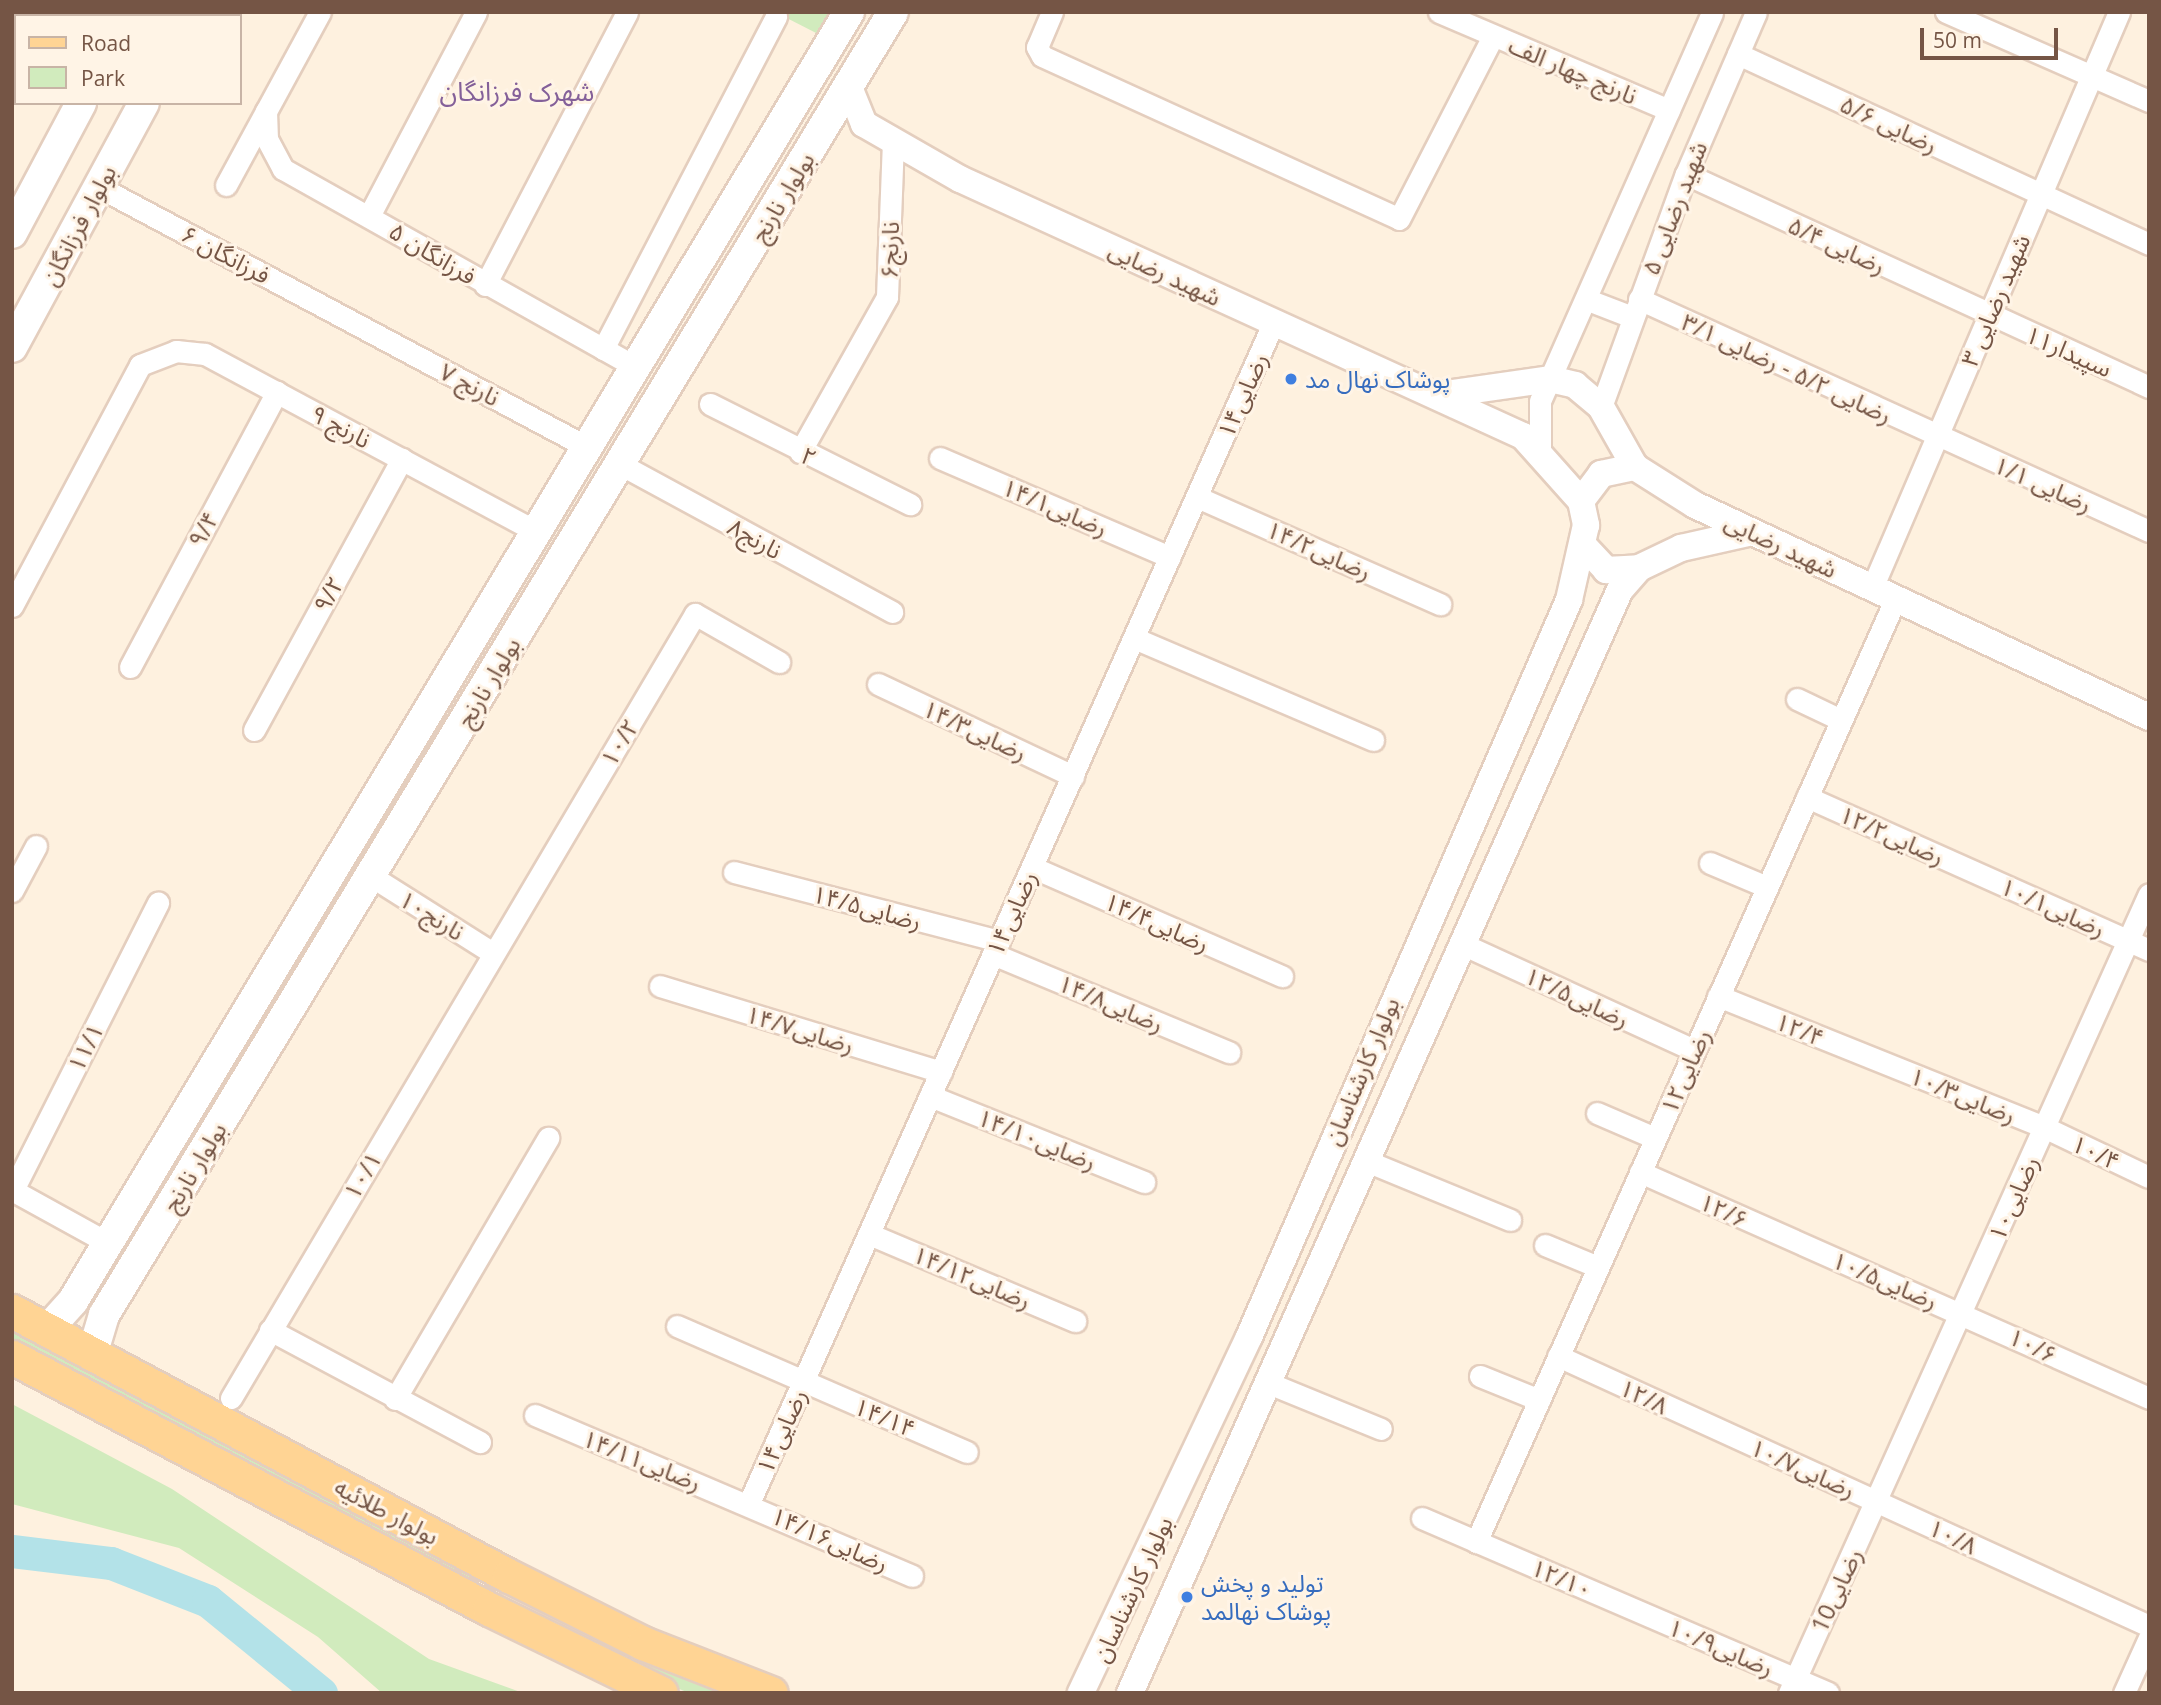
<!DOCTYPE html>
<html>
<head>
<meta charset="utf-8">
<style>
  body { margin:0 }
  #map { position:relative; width:2161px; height:1705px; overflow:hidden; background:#fef1df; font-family:"Open Sans","Noto Sans Arabic",sans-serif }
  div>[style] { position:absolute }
  .green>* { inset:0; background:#d1ebbd }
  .river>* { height:33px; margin:-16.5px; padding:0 16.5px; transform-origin:16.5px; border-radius:16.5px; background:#b3e2e8 }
  .roads { filter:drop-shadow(2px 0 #e4cebe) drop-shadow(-2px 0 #e4cebe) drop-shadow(0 2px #e4cebe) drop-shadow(0 -2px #e4cebe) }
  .minor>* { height:21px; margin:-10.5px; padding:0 10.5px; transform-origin:10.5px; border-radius:10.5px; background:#fff }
  .tertiary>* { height:26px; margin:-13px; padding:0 13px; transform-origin:13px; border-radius:13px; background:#fff }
  .secondary>* { height:30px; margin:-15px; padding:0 15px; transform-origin:15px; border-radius:15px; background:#fff }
  .primary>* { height:33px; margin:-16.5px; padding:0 16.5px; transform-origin:16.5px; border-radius:16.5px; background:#ffd494 }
  .dots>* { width:19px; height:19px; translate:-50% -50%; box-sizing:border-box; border:4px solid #fff4e6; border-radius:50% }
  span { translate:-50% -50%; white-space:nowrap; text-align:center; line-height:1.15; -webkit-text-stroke:6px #fff4e6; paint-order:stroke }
  .street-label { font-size:24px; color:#755545 }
  .shop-label { font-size:24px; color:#366cbe }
  .left { translate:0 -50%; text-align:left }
  .neighbourhood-label { font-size:26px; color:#846099 }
  .frame { position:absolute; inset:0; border:14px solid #755545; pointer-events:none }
  .legend { position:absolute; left:14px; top:14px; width:228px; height:91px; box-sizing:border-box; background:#fff4e6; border:2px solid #c8b4a6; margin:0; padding:9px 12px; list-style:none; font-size:21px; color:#755545 }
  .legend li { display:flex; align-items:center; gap:14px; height:35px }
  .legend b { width:35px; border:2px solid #c8b4a6 }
  .scale { position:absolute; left:1920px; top:28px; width:138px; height:32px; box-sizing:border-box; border:4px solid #755545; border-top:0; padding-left:9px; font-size:21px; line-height:24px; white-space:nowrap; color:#755545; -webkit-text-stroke:5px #fff4e6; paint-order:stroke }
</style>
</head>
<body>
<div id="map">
  <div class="green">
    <i style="clip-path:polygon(775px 12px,832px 12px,820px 35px)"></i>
    <i style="clip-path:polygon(12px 1324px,478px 1579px,467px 1579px,198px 1442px,12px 1340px)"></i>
    <i style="clip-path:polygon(12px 1404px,172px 1489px,429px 1659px,523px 1693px,382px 1693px,318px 1637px,179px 1548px,12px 1504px)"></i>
    <i style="clip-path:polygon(605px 1649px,615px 1649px,736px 1693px,689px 1693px,624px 1666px)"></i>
  </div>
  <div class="river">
    <i style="left:12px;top:1551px;width:100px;rotate:6.9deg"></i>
    <i style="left:111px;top:1563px;width:104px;rotate:21.4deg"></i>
    <i style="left:208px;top:1601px;width:146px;rotate:39.2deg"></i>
  </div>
  <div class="roads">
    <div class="minor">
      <i style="left:1052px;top:12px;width:38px;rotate:113deg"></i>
      <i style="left:1037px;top:47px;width:10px;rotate:61deg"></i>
      <i style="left:1042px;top:56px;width:392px;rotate:24.5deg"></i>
      <i style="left:1399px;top:219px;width:206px;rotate:-62.8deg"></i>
      <i style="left:1439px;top:12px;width:250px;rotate:23.1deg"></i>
      <i style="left:1946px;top:12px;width:222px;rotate:23.7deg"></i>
      <i style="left:1738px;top:54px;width:453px;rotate:24.8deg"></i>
      <i style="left:266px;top:111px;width:28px;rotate:88deg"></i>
      <i style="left:267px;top:139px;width:34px;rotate:62deg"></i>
      <i style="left:283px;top:169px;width:406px;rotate:29.3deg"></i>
      <i style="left:1686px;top:174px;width:510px;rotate:24.7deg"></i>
      <i style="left:226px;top:185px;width:197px;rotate:-61.5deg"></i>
      <i style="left:99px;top:187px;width:553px;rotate:28.05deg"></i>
      <i style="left:369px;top:216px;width:230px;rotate:-62.3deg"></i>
      <i style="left:485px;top:285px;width:308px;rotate:-62.5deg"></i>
      <i style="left:1639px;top:299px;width:560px;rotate:24.46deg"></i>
      <i style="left:1588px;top:300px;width:47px;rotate:21.1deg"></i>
      <i style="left:603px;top:349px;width:375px;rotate:-62.5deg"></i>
      <i style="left:710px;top:404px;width:224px;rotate:26.6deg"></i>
      <i style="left:1601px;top:407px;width:248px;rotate:-70deg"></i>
      <i style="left:1686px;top:174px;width:176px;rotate:-66.6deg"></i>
      <i style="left:1540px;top:449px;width:48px;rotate:-90deg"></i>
      <i style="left:1540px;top:401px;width:425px;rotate:-66.1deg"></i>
      <i style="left:800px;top:452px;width:178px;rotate:-60.7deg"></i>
      <i style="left:887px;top:297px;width:154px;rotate:-87.8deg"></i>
      <i style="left:940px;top:458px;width:250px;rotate:23.3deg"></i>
      <i style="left:618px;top:463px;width:312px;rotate:28.5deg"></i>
      <i style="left:1197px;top:497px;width:266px;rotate:23.8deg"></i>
      <i style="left:1872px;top:588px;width:627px;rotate:-66.79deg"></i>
      <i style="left:12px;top:606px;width:273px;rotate:-62deg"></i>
      <i style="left:140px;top:365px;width:39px;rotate:-21deg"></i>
      <i style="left:176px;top:351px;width:29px;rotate:6deg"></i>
      <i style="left:205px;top:354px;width:377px;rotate:28.2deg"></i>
      <i style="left:1134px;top:638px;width:260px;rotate:23.1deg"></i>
      <i style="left:130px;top:667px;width:312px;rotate:-61.9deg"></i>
      <i style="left:878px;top:684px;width:216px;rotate:25.3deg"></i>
      <i style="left:1797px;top:699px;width:49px;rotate:25.5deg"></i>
      <i style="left:254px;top:730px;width:309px;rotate:-61.4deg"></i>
      <i style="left:1807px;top:797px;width:375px;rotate:24.1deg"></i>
      <i style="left:1710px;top:863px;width:62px;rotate:22.8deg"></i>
      <i style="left:1032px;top:867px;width:273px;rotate:23.6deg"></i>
      <i style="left:734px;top:872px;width:274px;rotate:14.6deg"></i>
      <i style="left:371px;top:876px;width:144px;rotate:32.3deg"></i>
      <i style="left:12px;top:891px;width:51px;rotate:-61.9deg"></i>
      <i style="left:1460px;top:943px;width:257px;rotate:24.6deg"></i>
      <i style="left:993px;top:954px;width:256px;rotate:22.6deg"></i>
      <i style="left:660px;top:986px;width:294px;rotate:17deg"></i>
      <i style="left:1718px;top:996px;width:351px;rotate:21.9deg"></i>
      <i style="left:2044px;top:1127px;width:116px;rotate:25.5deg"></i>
      <i style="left:930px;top:1096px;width:231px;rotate:21.9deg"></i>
      <i style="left:1597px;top:1113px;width:63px;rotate:23.3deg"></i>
      <i style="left:1364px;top:1160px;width:158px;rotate:22.3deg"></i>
      <i style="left:1640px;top:1172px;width:557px;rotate:23.94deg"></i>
      <i style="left:12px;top:1190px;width:110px;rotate:28.9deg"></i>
      <i style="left:13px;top:1190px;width:322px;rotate:-63.2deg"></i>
      <i style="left:869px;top:1234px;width:224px;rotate:22.9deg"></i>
      <i style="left:1545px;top:1245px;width:57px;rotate:22.5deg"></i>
      <i style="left:677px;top:1326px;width:316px;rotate:23.5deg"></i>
      <i style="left:270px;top:1330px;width:238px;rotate:28.1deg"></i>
      <i style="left:1558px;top:1356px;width:650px;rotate:24.55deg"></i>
      <i style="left:1480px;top:1376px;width:64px;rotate:22.1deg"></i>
      <i style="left:1266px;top:1382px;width:124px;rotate:22.2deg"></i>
      <i style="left:231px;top:1398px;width:911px;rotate:-59.38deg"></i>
      <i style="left:695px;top:614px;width:97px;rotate:29.7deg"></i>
      <i style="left:395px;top:1399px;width:303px;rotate:-59.6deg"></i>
      <i style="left:535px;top:1415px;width:410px;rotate:23.1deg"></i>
      <i style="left:749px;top:1503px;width:1290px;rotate:-66.04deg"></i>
      <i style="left:1422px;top:1518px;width:442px;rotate:23.3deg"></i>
      <i style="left:1476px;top:1542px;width:1031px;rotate:-66.02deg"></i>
      <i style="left:1789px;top:1693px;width:876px;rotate:-65.75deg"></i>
      <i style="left:2124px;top:1693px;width:60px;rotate:-65.6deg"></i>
    </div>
    <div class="tertiary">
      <i style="left:849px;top:87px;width:40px;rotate:68deg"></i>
      <i style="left:864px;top:124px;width:111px;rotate:29.8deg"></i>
      <i style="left:960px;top:179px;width:619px;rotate:24.54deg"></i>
      <i style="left:1523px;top:436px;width:87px;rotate:48.3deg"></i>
      <i style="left:1581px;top:501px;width:25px;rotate:78deg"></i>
      <i style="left:1586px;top:525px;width:77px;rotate:102.8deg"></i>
      <i style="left:1569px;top:600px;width:803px;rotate:113.47deg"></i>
      <i style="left:1249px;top:1337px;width:394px;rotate:115.3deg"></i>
      <i style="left:1446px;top:394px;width:105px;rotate:-8.2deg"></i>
      <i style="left:1550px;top:379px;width:26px;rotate:13deg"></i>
      <i style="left:1575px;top:385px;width:34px;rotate:40deg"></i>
      <i style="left:1601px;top:407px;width:69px;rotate:60.5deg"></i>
      <i style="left:1635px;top:467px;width:71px;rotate:32.3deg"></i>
      <i style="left:1695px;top:505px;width:501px;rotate:25.03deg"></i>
      <i style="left:1581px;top:501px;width:34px;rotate:-53deg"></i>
      <i style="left:1601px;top:474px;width:35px;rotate:-12deg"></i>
      <i style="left:1584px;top:546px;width:33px;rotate:47deg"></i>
      <i style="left:1606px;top:570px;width:33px;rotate:-3deg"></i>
      <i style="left:1130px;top:1693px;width:1207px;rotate:-66.05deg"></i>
      <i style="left:1620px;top:590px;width:29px;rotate:-49deg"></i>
      <i style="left:1639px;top:568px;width:47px;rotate:-25.5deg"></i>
      <i style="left:1681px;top:548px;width:73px;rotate:-12.7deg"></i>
    </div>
    <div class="secondary">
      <i style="left:128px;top:16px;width:4px;rotate:-63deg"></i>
      <i style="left:191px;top:16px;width:4px;rotate:-76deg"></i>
      <i style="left:12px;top:233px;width:147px;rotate:-62deg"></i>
      <i style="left:12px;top:347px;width:277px;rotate:-61.6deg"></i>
      <i style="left:47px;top:1330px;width:39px;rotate:-48deg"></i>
      <i style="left:73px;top:1301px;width:1505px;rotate:-58.95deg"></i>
      <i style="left:92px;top:1355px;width:42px;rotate:-73.3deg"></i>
      <i style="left:104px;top:1315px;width:1523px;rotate:-58.8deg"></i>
    </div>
    <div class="primary">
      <i style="left:12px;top:1311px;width:563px;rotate:28.07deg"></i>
      <i style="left:509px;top:1576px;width:150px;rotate:26.6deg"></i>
      <i style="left:643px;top:1643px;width:137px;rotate:21.3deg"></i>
      <i style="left:12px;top:1357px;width:539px;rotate:27.85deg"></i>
      <i style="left:489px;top:1609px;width:191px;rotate:26deg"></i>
    </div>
  </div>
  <div class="dots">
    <i style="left:1291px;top:379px;background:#3f7fe0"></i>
    <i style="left:1187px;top:1597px;background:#3f7fe0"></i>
  </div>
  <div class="street-label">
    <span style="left:1573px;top:70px;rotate:23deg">نارنج چهار الف</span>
    <span style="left:1889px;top:124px;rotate:25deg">رضایی ۵/۶</span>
    <span style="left:782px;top:197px;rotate:-59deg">بولوار نارنج</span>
    <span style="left:1674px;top:208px;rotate:-69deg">شهید رضایی ۵</span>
    <span style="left:78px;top:225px;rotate:-62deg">بولوار فرزانگان</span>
    <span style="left:1837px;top:245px;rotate:25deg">رضایی ۵/۴</span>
    <span style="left:889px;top:250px;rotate:-88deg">نارنج۶</span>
    <span style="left:433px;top:253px;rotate:31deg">فرزانگان ۵</span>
    <span style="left:226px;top:254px;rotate:28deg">فرزانگان ۶</span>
    <span style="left:1165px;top:273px;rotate:25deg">شهید رضایی</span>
    <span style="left:1995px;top:300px;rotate:-67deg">شهید رضایی ۳</span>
    <span style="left:2069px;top:351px;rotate:24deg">سپیدار۱۱</span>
    <span style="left:1787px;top:368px;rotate:25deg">رضایی ۵/۲ - رضایی ۳/۱</span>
    <span style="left:470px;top:384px;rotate:28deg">نارنج ۷</span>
    <span style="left:1242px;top:395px;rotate:-66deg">رضایی۱۴</span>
    <span style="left:341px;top:426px;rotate:28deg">نارنج ۹</span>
    <span style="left:809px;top:456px;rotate:26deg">۲</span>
    <span style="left:2043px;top:484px;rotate:24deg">رضایی ۱/۱</span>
    <span style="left:1055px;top:507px;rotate:23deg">۱۴/۱رضایی</span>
    <span style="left:203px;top:529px;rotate:-62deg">۹/۴</span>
    <span style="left:755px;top:538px;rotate:29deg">نارنج۸</span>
    <span style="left:1781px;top:545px;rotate:25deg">شهید رضایی</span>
    <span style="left:1319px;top:550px;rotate:24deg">رضایی۱۴/۲</span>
    <span style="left:328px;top:594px;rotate:-61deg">۹/۲</span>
    <span style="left:488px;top:682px;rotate:-59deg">بولوار نارنج</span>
    <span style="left:975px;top:730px;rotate:25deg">رضایی۱۴/۳</span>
    <span style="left:619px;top:742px;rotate:-59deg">۱۰/۲</span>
    <span style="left:1892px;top:835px;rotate:24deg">رضایی۱۲/۲</span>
    <span style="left:867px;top:907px;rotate:15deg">رضایی۱۴/۵</span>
    <span style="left:2053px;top:907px;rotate:24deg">رضایی۱۰/۱</span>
    <span style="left:1011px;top:913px;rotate:-66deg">رضایی۱۴</span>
    <span style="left:432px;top:915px;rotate:32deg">نارنج۱۰</span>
    <span style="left:1157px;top:922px;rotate:24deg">رضایی۱۴/۴</span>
    <span style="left:1577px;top:997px;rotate:25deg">رضایی۱۲/۵</span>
    <span style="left:1111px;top:1003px;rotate:23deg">رضایی۱۴/۸</span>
    <span style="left:800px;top:1029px;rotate:17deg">رضایی۱۴/۷</span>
    <span style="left:1800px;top:1029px;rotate:22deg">۱۲/۴</span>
    <span style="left:85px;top:1047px;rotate:-63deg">۱۱/۱</span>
    <span style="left:1361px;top:1071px;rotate:-67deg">بولوار کارشناسان</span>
    <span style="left:1685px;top:1071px;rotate:-66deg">رضایی۱۲</span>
    <span style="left:1963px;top:1095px;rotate:22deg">رضایی۱۰/۳</span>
    <span style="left:1037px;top:1139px;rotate:22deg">رضایی۱۴/۱۰</span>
    <span style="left:2096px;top:1152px;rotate:25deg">۱۰/۴</span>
    <span style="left:194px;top:1167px;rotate:-59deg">بولوار نارنج</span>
    <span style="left:362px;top:1175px;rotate:-59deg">۱۰/۱</span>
    <span style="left:2013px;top:1198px;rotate:-66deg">رضایی۱۰</span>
    <span style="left:1724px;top:1210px;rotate:24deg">۱۲/۶</span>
    <span style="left:972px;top:1277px;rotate:23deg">رضایی۱۴/۱۲</span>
    <span style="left:1885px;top:1280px;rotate:23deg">رضایی۱۰/۵</span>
    <span style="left:2033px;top:1345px;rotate:25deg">۱۰/۶</span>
    <span style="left:1644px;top:1396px;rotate:25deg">۱۲/۸</span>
    <span style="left:885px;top:1417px;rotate:23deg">۱۴/۱۴</span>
    <span style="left:781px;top:1431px;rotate:-66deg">رضایی۱۴</span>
    <span style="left:642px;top:1460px;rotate:22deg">رضایی۱۴/۱۱</span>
    <span style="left:1803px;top:1468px;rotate:24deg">رضایی۱۰/۷</span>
    <span style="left:387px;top:1511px;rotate:28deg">بولوار طلائیه</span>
    <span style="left:1953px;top:1536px;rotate:25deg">۱۰/۸</span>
    <span style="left:830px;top:1539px;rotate:24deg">رضایی۱۴/۱۶</span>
    <span style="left:1562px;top:1578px;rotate:23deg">۱۲/۱۰</span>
    <span style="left:1132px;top:1589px;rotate:-65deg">بولوار کارشناسان</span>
    <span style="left:1836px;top:1590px;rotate:-65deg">رضایی10</span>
    <span style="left:1721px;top:1647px;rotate:23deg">رضایی۱۰/۹</span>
  </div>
  <div class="shop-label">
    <span class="left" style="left:1305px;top:379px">پوشاک نهال مد</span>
    <span class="left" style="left:1201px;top:1597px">تولید و پخش<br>پوشاک نهالمد</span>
  </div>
  <div class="neighbourhood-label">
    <span style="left:517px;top:92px">شهرک فرزانگان</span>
  </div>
  <div class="frame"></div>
  <ul class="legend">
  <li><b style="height:9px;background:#ffd494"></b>Road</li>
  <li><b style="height:19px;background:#d1ebbd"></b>Park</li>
  </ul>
  <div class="scale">50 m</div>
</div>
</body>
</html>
